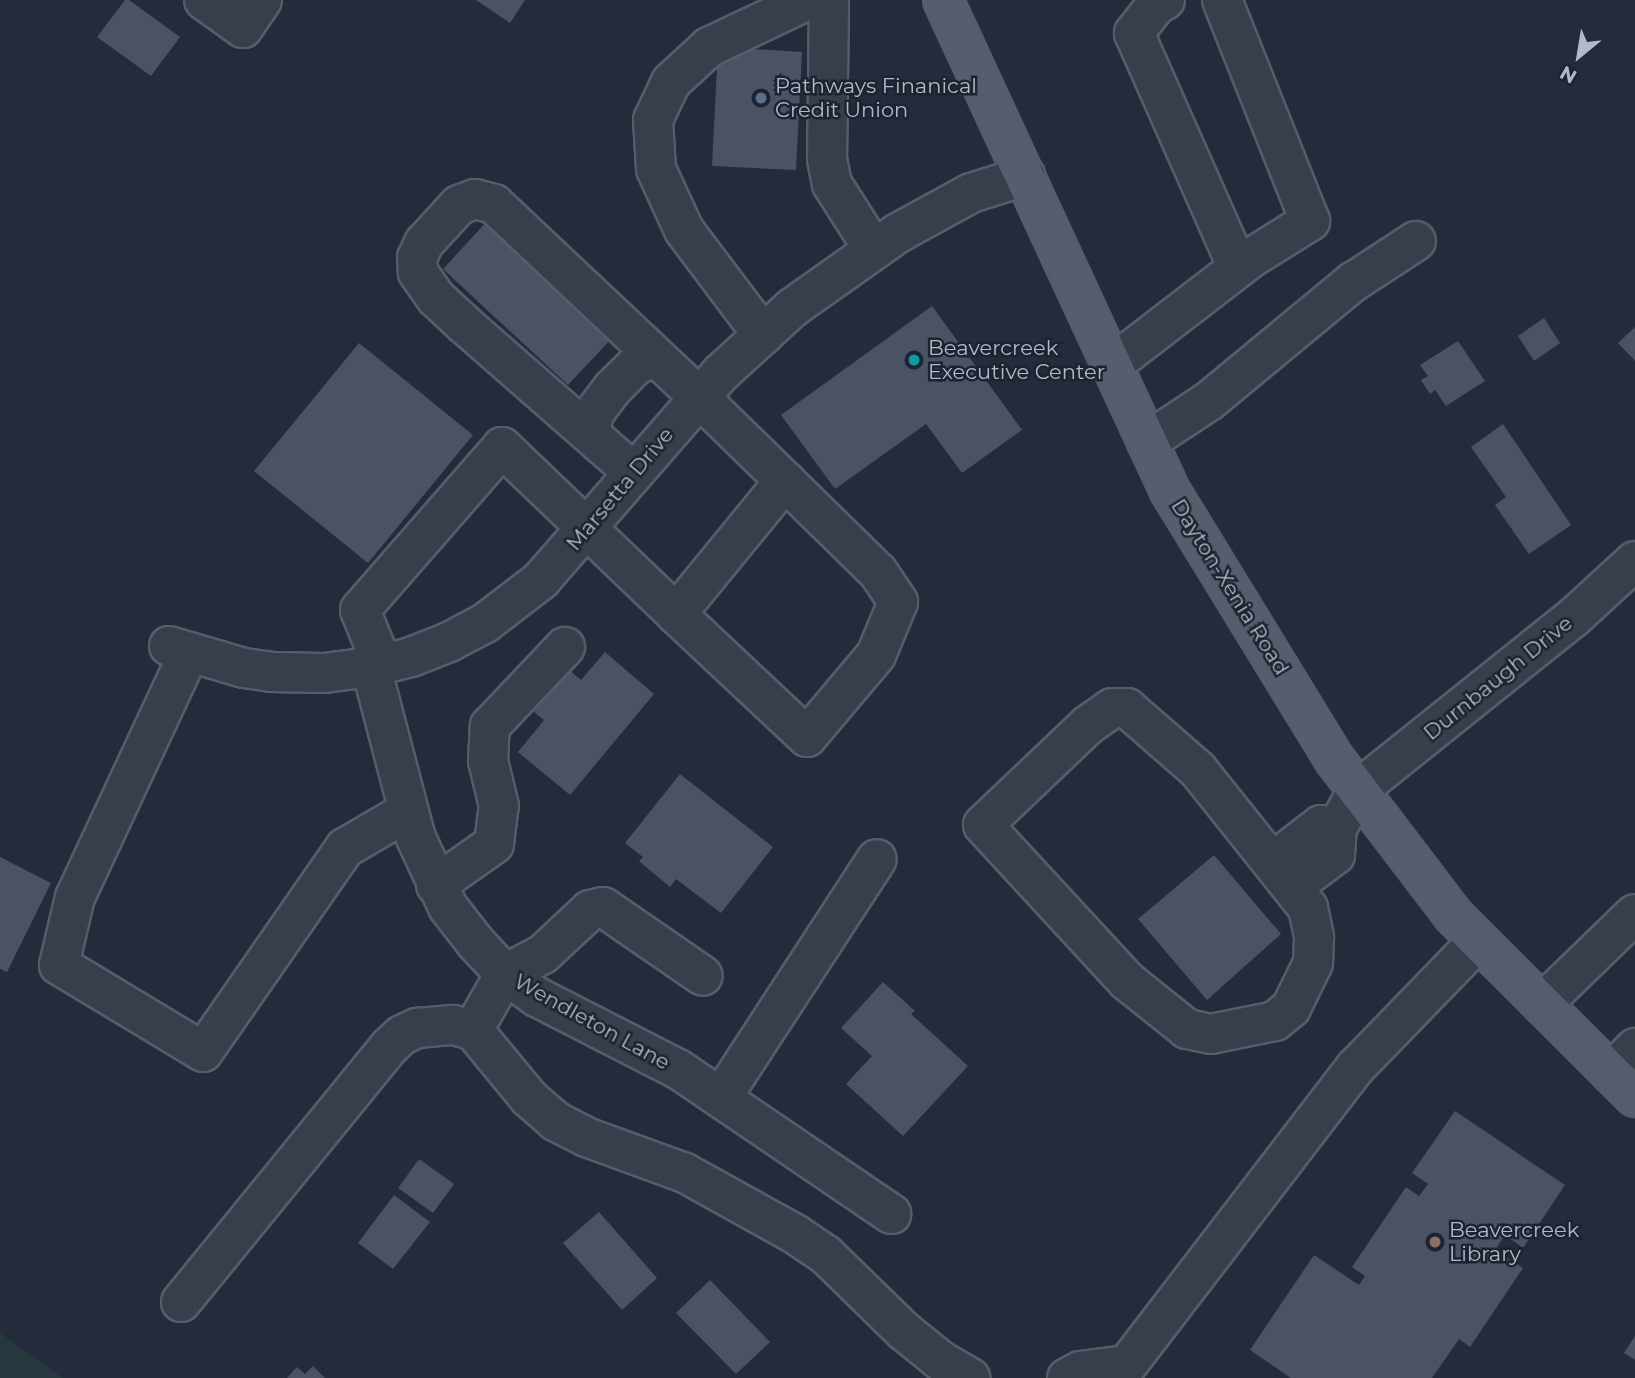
<!DOCTYPE html>
<html>
<head>
<meta charset="utf-8">
<style>
  body { margin:0 }
  #map { position:relative; width:1635px; height:1378px; overflow:hidden; background:#242c3c; font-family:Montserrat,sans-serif }
  div>[style] { position:absolute }
  .green>* { inset:0; background:#26383d }
  .building>* { inset:0; background:#4a5264 }
  .roads { filter:drop-shadow(2px 0 #565c6a) drop-shadow(-2px 0 #565c6a) drop-shadow(0 2px #565c6a) drop-shadow(0 -2px #565c6a) }
  .minor>* { height:38px; margin:-19px; padding:0 19px; transform-origin:19px; border-radius:19px; background:#383e4c }
  .major>* { height:38px; margin:-19px; padding:0 19px; transform-origin:19px; border-radius:19px; background:#565d6c }
  .dots>* { width:19px; height:19px; translate:-50% -50%; box-sizing:border-box; border:4px solid #1d2331; border-radius:50% }
  span { translate:-50% -50%; white-space:nowrap; text-align:center; line-height:1.15; -webkit-text-stroke:5px #1d2331; paint-order:stroke }
  .poi-label { font-size:21px; color:#b3b9c7 }
  .left { translate:0 -50%; text-align:left }
  .street-label { font-size:21px; color:#b3b9c7 }
  .north { position:absolute; left:1544px; top:21px; width:70px; height:70px; -webkit-text-stroke:5px #1d2331; paint-order:stroke; rotate:210deg; font-size:19px; font-weight:700; line-height:28px; text-align:center; color:#b3b9c7 }
  .north::after { content:''; display:block; margin:auto; width:24px; height:32px; background:#b3b9c7; clip-path:polygon(50% 0,100% 100%,50% 72%,0 100%) }
</style>
</head>
<body>
<div id="map">
  <div class="green">
    <i style="clip-path:polygon(0 1333px,63px 1378px,0 1378px)"></i>
  </div>
  <div class="building">
    <i style="clip-path:polygon(125px 0,129px 0,180px 37px,151px 76px,97px 37px)"></i>
    <i style="clip-path:polygon(476px 0,525px 0,510px 23px)"></i>
    <i style="clip-path:polygon(718px 47px,802px 52px,796px 170px,712px 166px)"></i>
    <i style="clip-path:polygon(490px 218px,615px 335px,568px 385px,443px 269px)"></i>
    <i style="clip-path:polygon(932px 306px,1022px 430px,962px 473px,926px 424px,835px 489px,781px 415px)"></i>
    <i style="clip-path:polygon(1544px 318px,1560px 343px,1534px 361px,1518px 336px)"></i>
    <i style="clip-path:polygon(1635px 327px,1635px 361px,1618px 343px)"></i>
    <i style="clip-path:polygon(1458px 341px,1485px 381px,1446px 406px,1435px 390px,1430px 394px,1421px 380px,1428px 376px,1420px 365px)"></i>
    <i style="clip-path:polygon(359px 343px,473px 435px,368px 563px,254px 471px)"></i>
    <i style="clip-path:polygon(1503px 424px,1571px 525px,1529px 554px,1495px 505px,1506px 497px,1471px 447px)"></i>
    <i style="clip-path:polygon(605px 652px,654px 694px,570px 795px,518px 752px,544px 720px,534px 712px,569px 670px,581px 680px)"></i>
    <i style="clip-path:polygon(680px 774px,773px 847px,721px 913px,676px 879px,670px 887px,639px 861px,643px 857px,625px 843px)"></i>
    <i style="clip-path:polygon(1214px 855px,1281px 934px,1207px 1000px,1138px 919px)"></i>
    <i style="clip-path:polygon(0 857px,51px 883px,7px 972px,0 969px)"></i>
    <i style="clip-path:polygon(883px 982px,915px 1011px,911px 1014px,968px 1066px,903px 1136px,846px 1084px,872px 1056px,841px 1028px)"></i>
    <i style="clip-path:polygon(1455px 1111px,1565px 1185px,1523px 1248px,1505px 1235px,1495px 1250px,1523px 1268px,1470px 1347px,1459px 1339px,1432px 1378px,1291px 1378px,1250px 1350px,1314px 1255px,1359px 1285px,1365px 1276px,1352px 1267px,1406px 1187px,1419px 1196px,1428px 1184px,1412px 1173px)"></i>
    <i style="clip-path:polygon(419px 1159px,454px 1184px,433px 1213px,398px 1188px)"></i>
    <i style="clip-path:polygon(394px 1195px,430px 1222px,393px 1269px,358px 1243px)"></i>
    <i style="clip-path:polygon(599px 1212px,657px 1278px,622px 1310px,563px 1243px)"></i>
    <i style="clip-path:polygon(710px 1280px,770px 1342px,736px 1374px,676px 1313px)"></i>
    <i style="clip-path:polygon(1635px 1336px,1635px 1360px,1624px 1353px)"></i>
    <i style="clip-path:polygon(313px 1366px,325px 1378px,287px 1378px,297px 1367px,305px 1374px)"></i>
  </div>
  <div class="roads">
    <div class="minor">
      <i style="left:204px;top:0;width:48px;rotate:35.7deg"></i>
      <i style="left:243px;top:28px;width:34px;rotate:-56deg"></i>
      <i style="left:829px;top:0;width:159px;rotate:90.7deg"></i>
      <i style="left:827px;top:159px;width:25px;rotate:79deg"></i>
      <i style="left:832px;top:184px;width:78px;rotate:57.5deg"></i>
      <i style="left:1165px;top:0;width:10px;rotate:151deg"></i>
      <i style="left:1156px;top:5px;width:36px;rotate:128deg"></i>
      <i style="left:1134px;top:33px;width:257px;rotate:66.1deg"></i>
      <i style="left:763px;top:335px;width:131px;rotate:-127deg"></i>
      <i style="left:684px;top:230px;width:67px;rotate:-114.7deg"></i>
      <i style="left:656px;top:169px;width:49px;rotate:-93.5deg"></i>
      <i style="left:653px;top:120px;width:42px;rotate:-64.7deg"></i>
      <i style="left:671px;top:82px;width:52px;rotate:-42.6deg"></i>
      <i style="left:709px;top:47px;width:110px;rotate:-25.4deg"></i>
      <i style="left:1112px;top:365px;width:175px;rotate:-37.6deg"></i>
      <i style="left:1251px;top:258px;width:70px;rotate:-32.1deg"></i>
      <i style="left:1310px;top:221px;width:238px;rotate:-111.7deg"></i>
      <i style="left:590px;top:432px;width:19px;rotate:-78deg"></i>
      <i style="left:594px;top:413px;width:31px;rotate:-53deg"></i>
      <i style="left:613px;top:388px;width:31px;rotate:-45deg"></i>
      <i style="left:635px;top:366px;width:21px;rotate:-28deg"></i>
      <i style="left:1147px;top:442px;width:74px;rotate:-33.5deg"></i>
      <i style="left:1209px;top:401px;width:187px;rotate:-39.6deg"></i>
      <i style="left:1353px;top:282px;width:75px;rotate:-33.1deg"></i>
      <i style="left:633px;top:472px;width:225px;rotate:-138.8deg"></i>
      <i style="left:464px;top:324px;width:38px;rotate:-137deg"></i>
      <i style="left:436px;top:298px;width:32px;rotate:-125deg"></i>
      <i style="left:418px;top:272px;width:14px;rotate:-94deg"></i>
      <i style="left:417px;top:258px;width:17px;rotate:-65deg"></i>
      <i style="left:424px;top:243px;width:52px;rotate:-47.4deg"></i>
      <i style="left:459px;top:205px;width:17px;rotate:-21deg"></i>
      <i style="left:475px;top:199px;width:20px;rotate:15deg"></i>
      <i style="left:494px;top:204px;width:282px;rotate:43.3deg"></i>
      <i style="left:699px;top:397px;width:120px;rotate:44.3deg"></i>
      <i style="left:785px;top:481px;width:130px;rotate:44.4deg"></i>
      <i style="left:878px;top:572px;width:36px;rotate:56deg"></i>
      <i style="left:898px;top:602px;width:57px;rotate:112.5deg"></i>
      <i style="left:876px;top:655px;width:107px;rotate:130.1deg"></i>
      <i style="left:807px;top:737px;width:180px;rotate:-136.8deg"></i>
      <i style="left:676px;top:614px;width:172px;rotate:-50.7deg"></i>
      <i style="left:169px;top:646px;width:78px;rotate:16.3deg"></i>
      <i style="left:244px;top:668px;width:28px;rotate:8deg"></i>
      <i style="left:272px;top:672px;width:52px;rotate:1.1deg"></i>
      <i style="left:324px;top:673px;width:47px;rotate:-7.3deg"></i>
      <i style="left:371px;top:667px;width:41px;rotate:-14deg"></i>
      <i style="left:411px;top:657px;width:41px;rotate:-21.5deg"></i>
      <i style="left:449px;top:642px;width:41px;rotate:-27.8deg"></i>
      <i style="left:485px;top:623px;width:71px;rotate:-37.5deg"></i>
      <i style="left:541px;top:580px;width:274px;rotate:-49deg"></i>
      <i style="left:721px;top:373px;width:96px;rotate:-42.5deg"></i>
      <i style="left:792px;top:308px;width:130px;rotate:-35.3deg"></i>
      <i style="left:898px;top:233px;width:83px;rotate:-28.7deg"></i>
      <i style="left:971px;top:193px;width:57px;rotate:-17.5deg"></i>
      <i style="left:189px;top:653px;width:269px;rotate:115deg"></i>
      <i style="left:75px;top:897px;width:70px;rotate:103.2deg"></i>
      <i style="left:59px;top:965px;width:168px;rotate:31.1deg"></i>
      <i style="left:203px;top:1052px;width:249px;rotate:-55.2deg"></i>
      <i style="left:345px;top:848px;width:73px;rotate:-30.4deg"></i>
      <i style="left:382px;top:664px;width:58px;rotate:-112.2deg"></i>
      <i style="left:360px;top:610px;width:216px;rotate:-48.9deg"></i>
      <i style="left:502px;top:447px;width:241px;rotate:43.8deg"></i>
      <i style="left:371px;top:667px;width:177px;rotate:75.3deg"></i>
      <i style="left:416px;top:838px;width:76px;rotate:65.1deg"></i>
      <i style="left:448px;top:907px;width:46px;rotate:52.1deg"></i>
      <i style="left:476px;top:943px;width:42px;rotate:46.9deg"></i>
      <i style="left:505px;top:974px;width:39px;rotate:36deg"></i>
      <i style="left:537px;top:997px;width:158px;rotate:27.1deg"></i>
      <i style="left:678px;top:1069px;width:258px;rotate:34.2deg"></i>
      <i style="left:1112px;top:708px;width:15px"></i>
      <i style="left:1127px;top:708px;width:94px;rotate:41.1deg"></i>
      <i style="left:1198px;top:770px;width:176px;rotate:51.4deg"></i>
      <i style="left:1308px;top:908px;width:30px;rotate:78deg"></i>
      <i style="left:1314px;top:937px;width:26px;rotate:92deg"></i>
      <i style="left:1313px;top:963px;width:50px;rotate:116.1deg"></i>
      <i style="left:1291px;top:1008px;width:21px;rotate:141deg"></i>
      <i style="left:1275px;top:1021px;width:65px;rotate:168.5deg"></i>
      <i style="left:1211px;top:1034px;width:25px;rotate:-168deg"></i>
      <i style="left:1187px;top:1029px;width:77px;rotate:-141.3deg"></i>
      <i style="left:1127px;top:981px;width:212px;rotate:-132.7deg"></i>
      <i style="left:983px;top:825px;width:145px;rotate:-43.6deg"></i>
      <i style="left:1088px;top:725px;width:29px;rotate:-35deg"></i>
      <i style="left:1281px;top:873px;width:24px;rotate:12deg"></i>
      <i style="left:1304px;top:878px;width:39px;rotate:-37deg"></i>
      <i style="left:1335px;top:855px;width:27px;rotate:-86deg"></i>
      <i style="left:1337px;top:828px;width:43px;rotate:-61.1deg"></i>
      <i style="left:1358px;top:790px;width:275px;rotate:-38.7deg"></i>
      <i style="left:1573px;top:618px;width:84px;rotate:-42.6deg"></i>
      <i style="left:1281px;top:873px;width:18px;rotate:-87deg"></i>
      <i style="left:1282px;top:855px;width:49px;rotate:-37.6deg"></i>
      <i style="left:1321px;top:825px;width:16px;rotate:11deg"></i>
      <i style="left:436px;top:885px;width:71px;rotate:-35.3deg"></i>
      <i style="left:494px;top:844px;width:38px;rotate:-83deg"></i>
      <i style="left:499px;top:806px;width:46px;rotate:-103.7deg"></i>
      <i style="left:488px;top:761px;width:35px;rotate:-87deg"></i>
      <i style="left:490px;top:726px;width:109px;rotate:-46.5deg"></i>
      <i style="left:1542px;top:1004px;width:129px;rotate:-44.1deg"></i>
      <i style="left:473px;top:1030px;width:64px;rotate:-60.3deg"></i>
      <i style="left:505px;top:974px;width:43px;rotate:-27.8deg"></i>
      <i style="left:543px;top:954px;width:64px;rotate:-43.1deg"></i>
      <i style="left:590px;top:910px;width:13px;rotate:-13deg"></i>
      <i style="left:603px;top:907px;width:121px;rotate:34.6deg"></i>
      <i style="left:1611px;top:1073px;width:35px;rotate:-46deg"></i>
      <i style="left:721px;top:1098px;width:285px;rotate:-56.9deg"></i>
      <i style="left:181px;top:1302px;width:329px;rotate:-50.8deg"></i>
      <i style="left:389px;top:1047px;width:18px;rotate:-43deg"></i>
      <i style="left:402px;top:1035px;width:17px;rotate:-25deg"></i>
      <i style="left:417px;top:1028px;width:36px;rotate:-5deg"></i>
      <i style="left:453px;top:1025px;width:21px;rotate:14deg"></i>
      <i style="left:473px;top:1030px;width:88px;rotate:50.5deg"></i>
      <i style="left:529px;top:1098px;width:35px;rotate:41deg"></i>
      <i style="left:555px;top:1121px;width:35px;rotate:27deg"></i>
      <i style="left:586px;top:1137px;width:105px;rotate:20deg"></i>
      <i style="left:685px;top:1173px;width:126px;rotate:29deg"></i>
      <i style="left:795px;top:1234px;width:37px;rotate:34deg"></i>
      <i style="left:826px;top:1255px;width:109px;rotate:44.3deg"></i>
      <i style="left:904px;top:1331px;width:48px;rotate:39deg"></i>
      <i style="left:941px;top:1361px;width:34px;rotate:30deg"></i>
      <i style="left:1067px;top:1378px;width:15px;rotate:-28deg"></i>
      <i style="left:1080px;top:1371px;width:46px;rotate:-7.4deg"></i>
      <i style="left:1117px;top:1378px;width:391px;rotate:-52.5deg"></i>
      <i style="left:1355px;top:1068px;width:177px;rotate:-45.9deg"></i>
    </div>
    <div class="major">
      <i style="left:943px;top:0;width:541px;rotate:65.19deg"></i>
      <i style="left:1170px;top:491px;width:316px;rotate:58.5deg"></i>
      <i style="left:1335px;top:760px;width:195px;rotate:52.7deg"></i>
      <i style="left:1453px;top:915px;width:257px;rotate:45deg"></i>
    </div>
  </div>
  <div class="dots">
    <i style="left:761px;top:98px;background:#5c6f8a"></i>
    <i style="left:914px;top:360px;background:#0f9aa8"></i>
    <i style="left:1435px;top:1242px;background:#8d6e63"></i>
  </div>
  <div class="poi-label">
    <span class="left" style="left:775px;top:98px">Pathways Finanical<br>Credit Union</span>
    <span class="left" style="left:928px;top:360px">Beavercreek<br>Executive Center</span>
    <span class="left" style="left:1449px;top:1242px">Beavercreek<br>Library</span>
  </div>
  <div class="street-label">
    <span style="left:620px;top:489px;rotate:-50deg">Marsetta Drive</span>
    <span style="left:1230px;top:587px;rotate:58deg">Dayton-Xenia Road</span>
    <span style="left:1498px;top:678px;rotate:-39deg">Durnbaugh Drive</span>
    <span style="left:592px;top:1022px;rotate:29deg">Wendleton Lane</span>
  </div>
  <div class="north">N</div>
</div>
</body>
</html>
